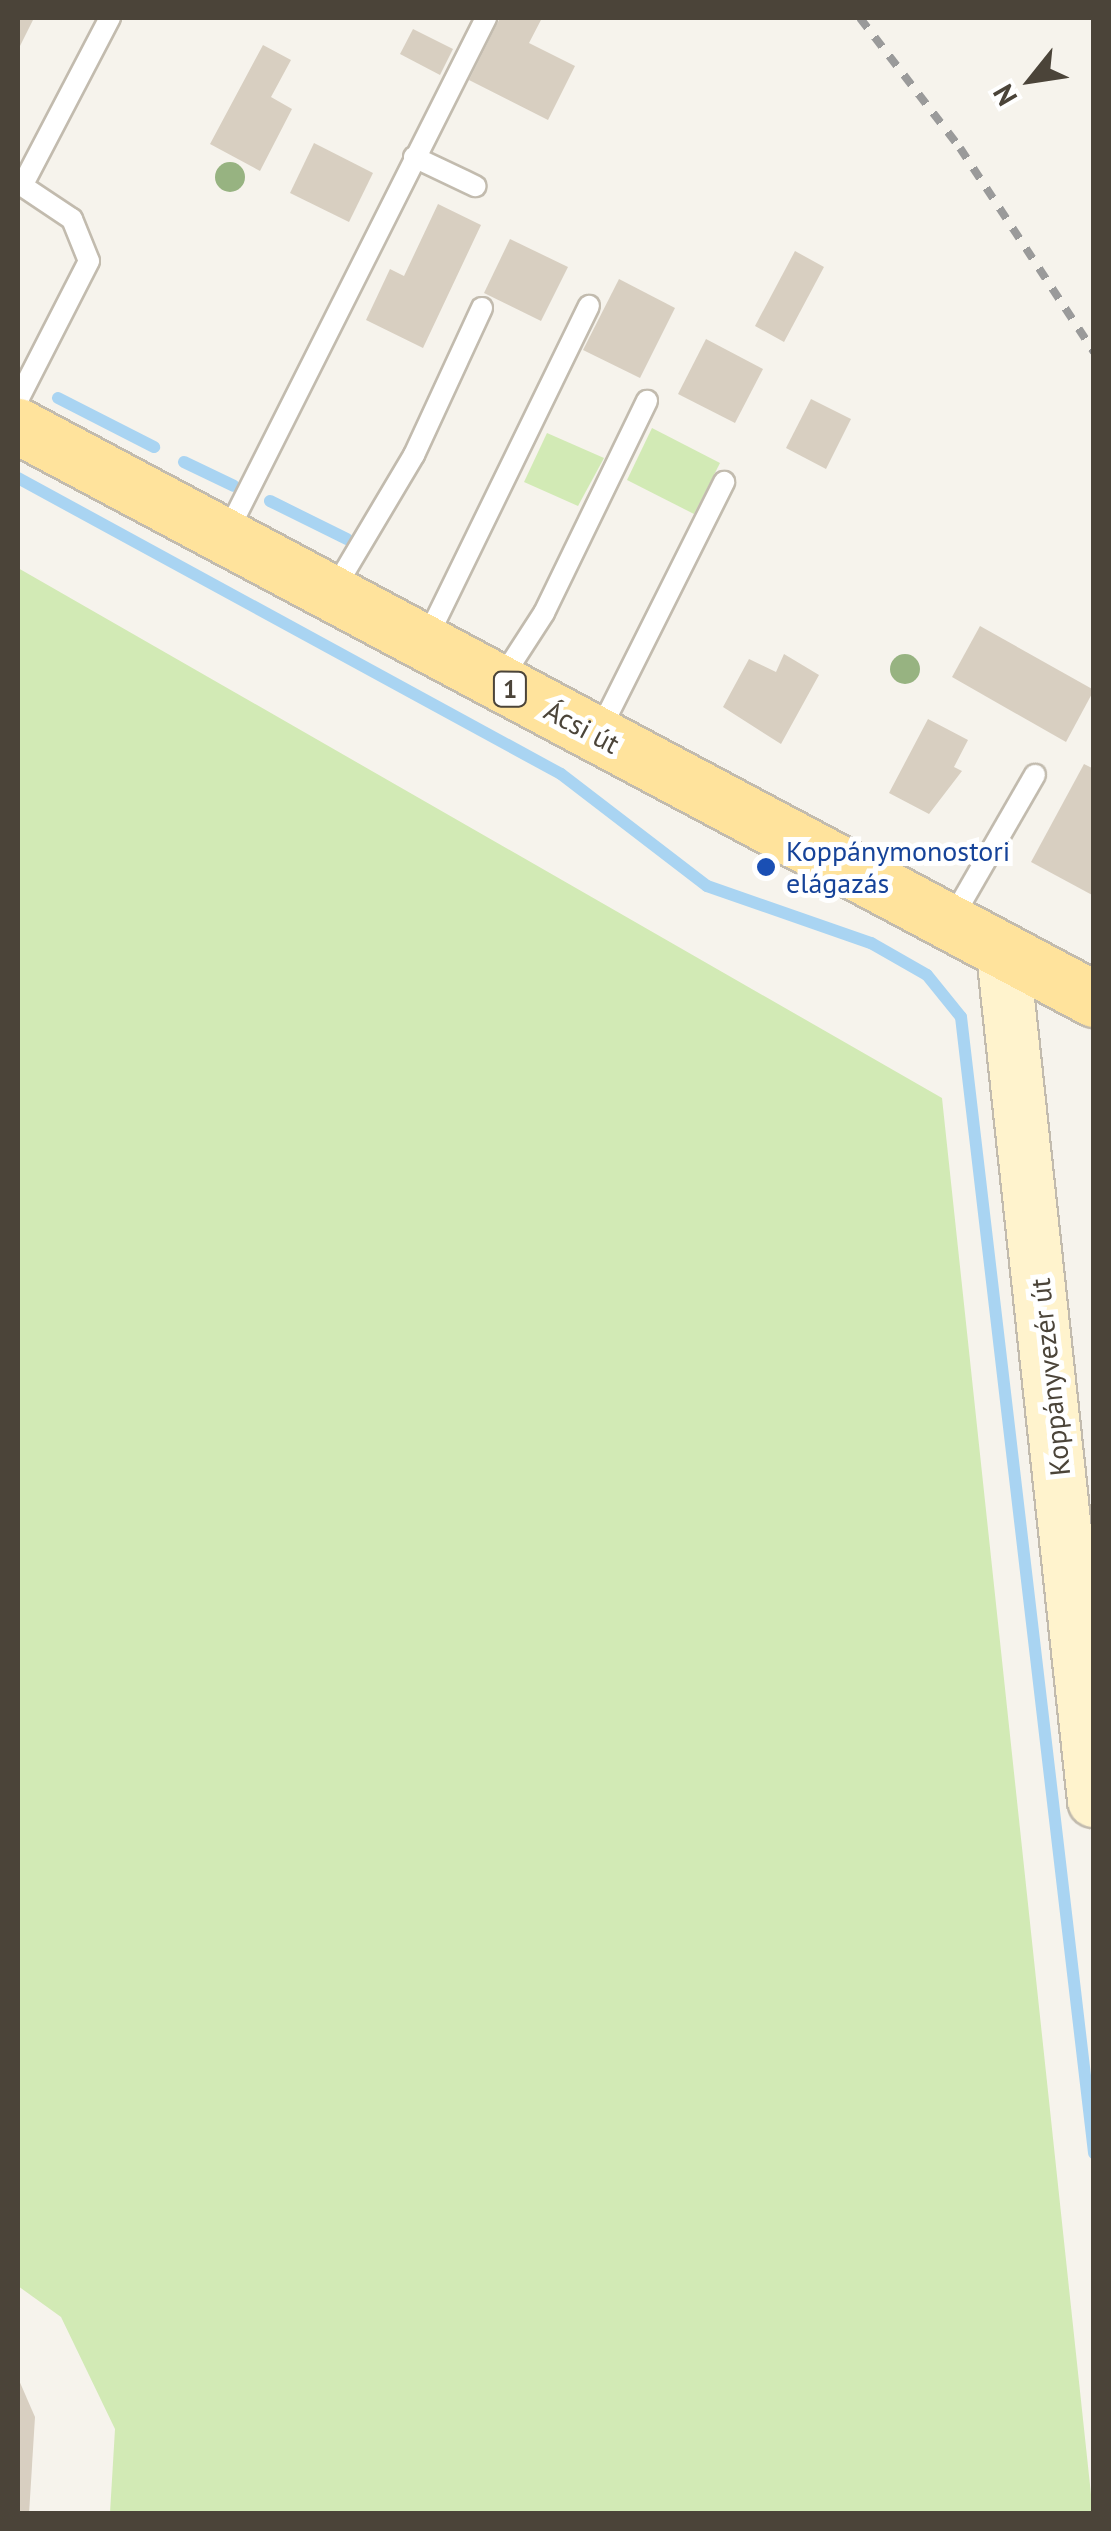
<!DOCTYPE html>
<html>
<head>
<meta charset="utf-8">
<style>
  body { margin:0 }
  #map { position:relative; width:1111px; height:2531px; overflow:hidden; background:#f6f3ec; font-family:"PT Sans",sans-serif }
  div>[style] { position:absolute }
  .green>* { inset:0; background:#d2eab5 }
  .stream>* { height:12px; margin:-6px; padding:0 6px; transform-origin:6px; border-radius:6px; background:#a9d4f2 }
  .building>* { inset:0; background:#d8cfc1 }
  .roads { filter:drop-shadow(2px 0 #c2bbae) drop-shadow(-2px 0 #c2bbae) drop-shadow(0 2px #c2bbae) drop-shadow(0 -2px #c2bbae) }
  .lane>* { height:20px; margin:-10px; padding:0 10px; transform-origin:10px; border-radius:10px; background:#fff }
  .secondary>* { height:52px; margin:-26px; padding:0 26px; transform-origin:26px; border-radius:26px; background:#fff3cd }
  .primary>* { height:55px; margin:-27.5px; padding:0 27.5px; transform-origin:27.5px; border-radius:27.5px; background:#ffe39c }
  .rail>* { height:8px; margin-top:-4px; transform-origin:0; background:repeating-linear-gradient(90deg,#9a9a9a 0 12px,transparent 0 24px) }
  .trees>* { width:30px; height:30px; margin:-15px; border-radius:50%; background:#97b381 }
  .dots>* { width:28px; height:28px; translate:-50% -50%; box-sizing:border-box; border:5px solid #fff; border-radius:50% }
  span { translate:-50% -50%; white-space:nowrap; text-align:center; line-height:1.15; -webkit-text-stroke:10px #fff; paint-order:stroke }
  .shield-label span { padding:2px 8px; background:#fff; border:2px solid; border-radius:8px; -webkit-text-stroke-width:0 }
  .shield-label { font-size:25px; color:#4b4439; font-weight:700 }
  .street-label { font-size:28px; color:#4b4439 }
  .transit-label { font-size:28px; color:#164399 }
  .left { translate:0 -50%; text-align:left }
  .frame { position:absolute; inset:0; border:20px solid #4b4439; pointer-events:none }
  .north { position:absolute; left:981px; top:30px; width:100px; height:100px; -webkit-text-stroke:8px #fff; paint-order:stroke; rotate:240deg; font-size:28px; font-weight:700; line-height:40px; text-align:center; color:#4b4439 }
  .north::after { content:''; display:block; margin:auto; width:35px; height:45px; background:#4b4439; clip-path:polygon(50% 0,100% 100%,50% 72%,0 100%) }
</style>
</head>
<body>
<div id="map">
  <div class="green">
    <i style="clip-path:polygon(652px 428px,720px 463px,694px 514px,627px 480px)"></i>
    <i style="clip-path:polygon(547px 433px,604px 458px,578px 506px,524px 482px)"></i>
    <i style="clip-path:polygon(18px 568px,942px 1098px,1093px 2513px,110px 2513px,115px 2429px,61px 2317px,18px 2286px)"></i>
  </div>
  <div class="stream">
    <i style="left:58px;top:398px;width:108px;rotate:27deg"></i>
    <i style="left:184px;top:462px;width:55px;rotate:25.6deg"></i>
    <i style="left:18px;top:478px;width:618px;rotate:28.6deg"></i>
    <i style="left:561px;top:774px;width:184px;rotate:37.5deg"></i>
    <i style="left:707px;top:886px;width:174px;rotate:19.2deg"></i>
    <i style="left:871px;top:943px;width:64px;rotate:29.7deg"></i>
    <i style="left:927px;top:975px;width:54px;rotate:51deg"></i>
    <i style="left:961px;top:1017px;width:1144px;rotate:83.32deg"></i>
    <i style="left:270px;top:501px;width:86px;rotate:26.3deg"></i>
  </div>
  <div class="building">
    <i style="clip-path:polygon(18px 18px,34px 18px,18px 50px)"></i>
    <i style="clip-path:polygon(500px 18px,542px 18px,529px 43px,575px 66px,548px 120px,469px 80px)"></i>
    <i style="clip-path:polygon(413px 29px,453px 49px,440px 75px,400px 54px)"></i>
    <i style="clip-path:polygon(263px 45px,291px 60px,271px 97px,292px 109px,260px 171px,210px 144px)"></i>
    <i style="clip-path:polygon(314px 143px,373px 173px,349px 222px,290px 193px)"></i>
    <i style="clip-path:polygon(438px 204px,481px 225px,423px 348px,366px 320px,390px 269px,404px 276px)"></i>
    <i style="clip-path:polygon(510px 239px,568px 267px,541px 321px,484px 293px)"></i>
    <i style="clip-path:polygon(795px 251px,824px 267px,784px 342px,755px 326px)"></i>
    <i style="clip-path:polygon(619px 279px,675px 308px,640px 378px,583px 350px)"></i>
    <i style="clip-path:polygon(706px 339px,763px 369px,735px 423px,678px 394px)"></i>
    <i style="clip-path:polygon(811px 399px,851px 419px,826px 469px,786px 448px)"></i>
    <i style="clip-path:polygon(980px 626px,1094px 690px,1066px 742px,952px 677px)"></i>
    <i style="clip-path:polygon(784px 654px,819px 675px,781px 744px,723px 707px,749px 659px,776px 672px)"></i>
    <i style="clip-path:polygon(928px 719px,968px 740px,954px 767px,962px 771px,929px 814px,889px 793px)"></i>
    <i style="clip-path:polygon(1084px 764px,1094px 769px,1094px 896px,1031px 862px)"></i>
    <i style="clip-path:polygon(18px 2378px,35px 2417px,29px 2514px,18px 2514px)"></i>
  </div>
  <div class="roads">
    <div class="lane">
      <i style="left:414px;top:157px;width:68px;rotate:25.4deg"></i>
      <i style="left:18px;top:183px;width:65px;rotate:33.7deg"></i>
      <i style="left:72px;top:219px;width:45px;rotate:68deg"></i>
      <i style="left:89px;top:261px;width:156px;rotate:117.1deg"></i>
      <i style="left:22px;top:186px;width:190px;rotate:-62.4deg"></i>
      <i style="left:226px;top:535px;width:579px;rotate:-63.3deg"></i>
      <i style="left:332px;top:593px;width:161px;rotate:-59.3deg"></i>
      <i style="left:414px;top:455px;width:162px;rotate:-65.2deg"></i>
      <i style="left:425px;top:642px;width:374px;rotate:-64deg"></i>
      <i style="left:500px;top:681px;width:81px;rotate:-57.1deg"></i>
      <i style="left:544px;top:613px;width:236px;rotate:-64.1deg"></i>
      <i style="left:598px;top:734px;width:282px;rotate:-63.4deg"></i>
      <i style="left:950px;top:922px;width:170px;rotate:-60deg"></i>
    </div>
    <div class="secondary">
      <i style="left:1003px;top:953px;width:853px;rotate:83.87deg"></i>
    </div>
    <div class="primary">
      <i style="left:18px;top:426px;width:1219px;rotate:28.04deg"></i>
    </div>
  </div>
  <div class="rail">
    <i style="left:860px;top:18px;width:164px;rotate:52.4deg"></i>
    <i style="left:960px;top:148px;width:244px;rotate:56.7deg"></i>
  </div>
  <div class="trees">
    <i style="left:230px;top:177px"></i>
    <i style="left:905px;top:669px"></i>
  </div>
  <div class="dots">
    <i style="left:766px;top:867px;background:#1a4fb4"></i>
  </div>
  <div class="shield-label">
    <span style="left:510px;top:689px">1</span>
  </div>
  <div class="street-label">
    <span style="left:582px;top:727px;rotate:28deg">Ácsi út</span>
    <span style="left:1050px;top:1377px;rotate:-96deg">Koppányvezér út</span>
  </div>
  <div class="transit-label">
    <span class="left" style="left:786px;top:867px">Koppánymonostori<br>elágazás</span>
  </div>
  <div class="frame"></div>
  <div class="north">N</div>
</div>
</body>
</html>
